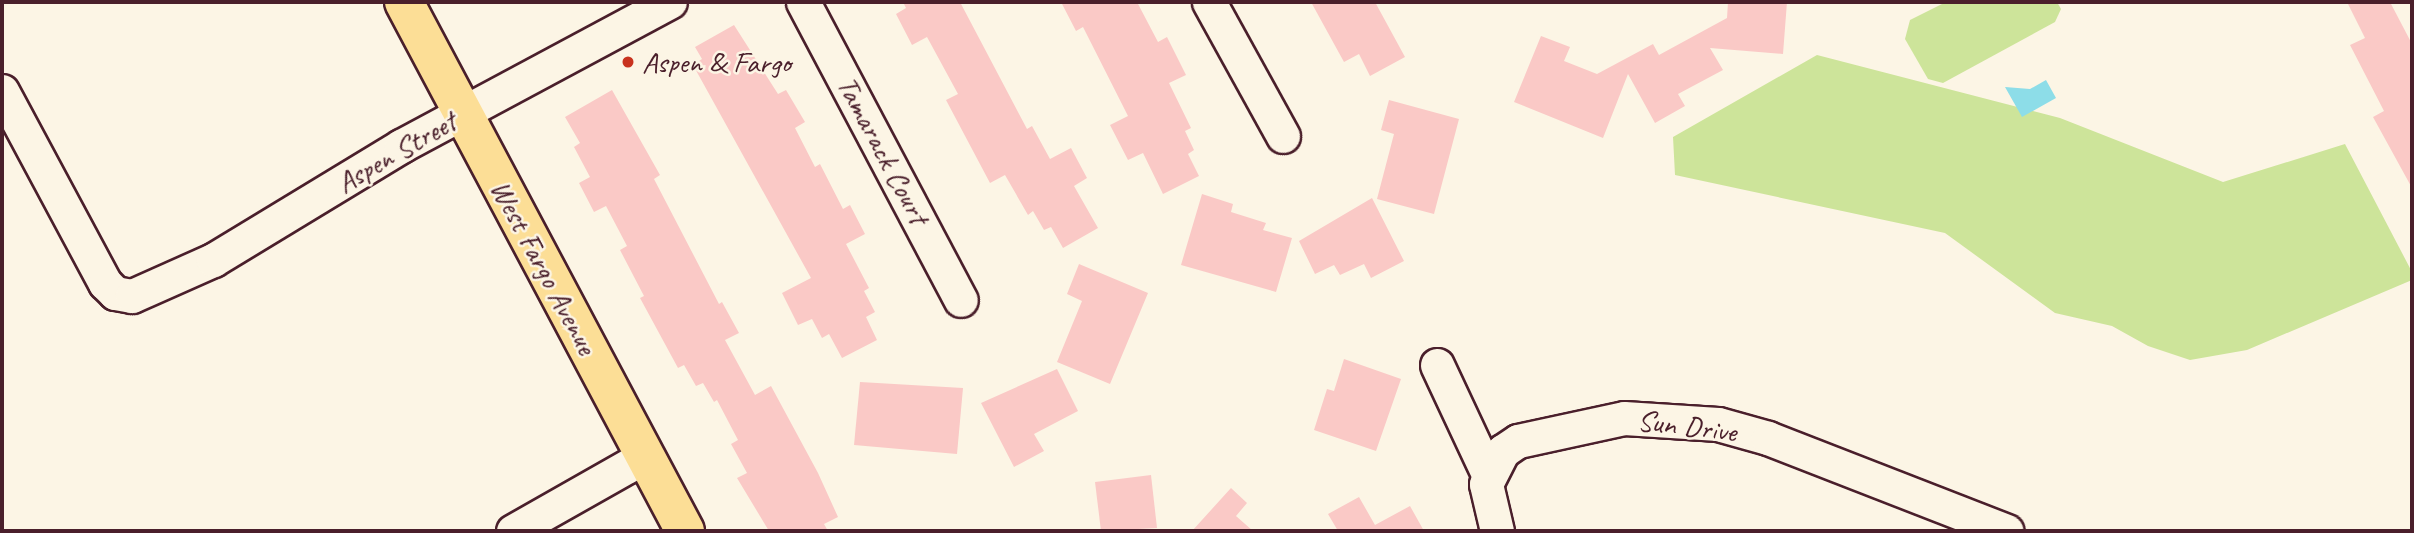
<!DOCTYPE html>
<html>
<head>
<meta charset="utf-8">
<style>
  body { margin:0 }
  #map { position:relative; width:2414px; height:533px; overflow:hidden; background:#fcf5e5; font-family:Caveat,sans-serif }
  div>[style] { position:absolute }
  .green>* { inset:0; background:#cde49a }
  .water>* { inset:0; background:#8ddde8 }
  .building>* { inset:0; background:#fac9c6 }
  .roads { filter:drop-shadow(2px 0 #4a1f2b) drop-shadow(-2px 0 #4a1f2b) drop-shadow(0 2px #4a1f2b) drop-shadow(0 -2px #4a1f2b) }
  .minor>* { height:33px; margin:-16.5px; padding:0 16.5px; transform-origin:16.5px; border-radius:16.5px; background:#fcf5e5 }
  .major>* { height:38px; margin:-19px; padding:0 19px; transform-origin:19px; border-radius:19px; background:#fcde96 }
  .dots>* { width:19px; height:19px; translate:-50% -50%; box-sizing:border-box; border:4px solid #fcf5e5; border-radius:50% }
  span { translate:-50% -50%; white-space:nowrap; text-align:center; line-height:1.15; -webkit-text-stroke:5px #fcf5e5; paint-order:stroke }
  .poi-label { font-size:30px; color:#4a1f2b }
  .left { translate:0 -50%; text-align:left }
  .street-label { font-size:30px; color:#4a1f2b }
  .frame { position:absolute; inset:0; border:4px solid #4a1f2b; pointer-events:none }
</style>
</head>
<body>
<div id="map">
  <div class="green">
    <i style="clip-path:polygon(1946px 2px,2057px 2px,2061px 9px,2055px 22px,1943px 83px,1928px 79px,1905px 39px,1910px 20px)"></i>
    <i style="clip-path:polygon(1817px 55px,2060px 118px,2223px 182px,2345px 144px,2412px 272px,2412px 280px,2247px 350px,2190px 360px,2148px 346px,2112px 326px,2055px 313px,1945px 233px,1675px 175px,1673px 137px)"></i>
  </div>
  <div class="water">
    <i style="clip-path:polygon(2046px 80px,2056px 98px,2022px 117px,2005px 87px,2030px 89px)"></i>
  </div>
  <div class="building">
    <i style="clip-path:polygon(903px 2px,960px 2px,1027px 129px,1032px 126px,1050px 159px,1071px 148px,1087px 178px,1074px 186px,1098px 228px,1063px 248px,1051px 227px,1044px 230px,1033px 211px,1028px 215px,1005px 175px,990px 183px,946px 100px,958px 94px,927px 37px,912px 45px,896px 14px,906px 8px)"></i>
    <i style="clip-path:polygon(1061px 2px,1137px 2px,1158px 42px,1167px 37px,1186px 75px,1169px 83px,1191px 128px,1185px 131px,1194px 150px,1188px 154px,1199px 176px,1163px 194px,1143px 153px,1128px 160px,1110px 125px,1128px 116px,1083px 27px,1076px 31px)"></i>
    <i style="clip-path:polygon(1311px 2px,1375px 2px,1405px 57px,1370px 76px,1359px 54px,1344px 62px)"></i>
    <i style="clip-path:polygon(1728px 2px,1787px 2px,1783px 54px,1710px 48px,1723px 70px,1678px 94px,1685px 106px,1655px 123px,1628px 74px,1603px 138px,1514px 102px,1541px 36px,1570px 47px,1564px 61px,1597px 74px,1653px 44px,1659px 55px,1727px 18px)"></i>
    <i style="clip-path:polygon(2347px 2px,2390px 2px,2412px 44px,2412px 188px,2373px 117px,2384px 111px,2350px 45px,2365px 38px)"></i>
    <i style="clip-path:polygon(734px 25px,778px 94px,786px 90px,805px 122px,795px 128px,815px 167px,820px 164px,843px 209px,850px 205px,865px 234px,846px 244px,869px 288px,864px 291px,875px 312px,866px 317px,877px 340px,842px 358px,829px 334px,822px 338px,812px 319px,798px 325px,782px 293px,811px 278px,693px 65px,702px 59px,695px 47px)"></i>
    <i style="clip-path:polygon(612px 90px,660px 175px,654px 179px,719px 304px,722px 302px,739px 333px,725px 340px,755px 395px,771px 386px,818px 473px,838px 517px,824px 524px,828px 531px,769px 531px,737px 478px,747px 473px,731px 444px,738px 440px,717px 400px,714px 402px,703px 383px,696px 386px,684px 365px,678px 368px,640px 298px,644px 296px,620px 250px,627px 246px,606px 206px,594px 212px,579px 183px,590px 177px,574px 147px,580px 143px,565px 117px)"></i>
    <i style="clip-path:polygon(1389px 100px,1459px 119px,1434px 214px,1377px 199px,1394px 134px,1381px 130px)"></i>
    <i style="clip-path:polygon(1202px 194px,1233px 204px,1231px 212px,1266px 223px,1263px 230px,1292px 238px,1276px 292px,1181px 265px)"></i>
    <i style="clip-path:polygon(1372px 198px,1404px 261px,1371px 278px,1364px 264px,1340px 275px,1334px 265px,1315px 274px,1299px 241px)"></i>
    <i style="clip-path:polygon(1079px 264px,1148px 293px,1110px 384px,1057px 362px,1082px 301px,1067px 294px)"></i>
    <i style="clip-path:polygon(1344px 359px,1401px 379px,1376px 451px,1314px 430px,1327px 389px,1334px 391px)"></i>
    <i style="clip-path:polygon(1057px 369px,1078px 411px,1034px 434px,1044px 451px,1014px 467px,981px 403px)"></i>
    <i style="clip-path:polygon(860px 382px,963px 388px,957px 454px,854px 445px)"></i>
    <i style="clip-path:polygon(1151px 475px,1157px 528px,1101px 531px,1095px 482px)"></i>
    <i style="clip-path:polygon(1231px 488px,1247px 503px,1236px 516px,1253px 531px,1192px 531px)"></i>
    <i style="clip-path:polygon(1359px 497px,1375px 525px,1410px 506px,1424px 531px,1338px 531px,1328px 514px)"></i>
  </div>
  <div class="roads">
    <div class="minor">
      <i style="left:803px;top:2px;width:337px;rotate:62.1deg"></i>
      <i style="left:1209px;top:2px;width:153px;rotate:61.1deg"></i>
      <i style="left:2px;top:91px;width:218px;rotate:61.8deg"></i>
      <i style="left:105px;top:283px;width:14px;rotate:45deg"></i>
      <i style="left:115px;top:293px;width:17px;rotate:10deg"></i>
      <i style="left:132px;top:296px;width:89px;rotate:-24deg"></i>
      <i style="left:213px;top:260px;width:220px;rotate:-31.2deg"></i>
      <i style="left:401px;top:146px;width:305px;rotate:-28.2deg"></i>
      <i style="left:1437px;top:365px;width:120px;rotate:64.9deg"></i>
      <i style="left:513px;top:531px;width:150px;rotate:-29.5deg"></i>
      <i style="left:1497px;top:531px;width:48px;rotate:-103.2deg"></i>
      <i style="left:1486px;top:484px;width:37px;rotate:-63deg"></i>
      <i style="left:1503px;top:451px;width:18px;rotate:-34deg"></i>
      <i style="left:1518px;top:441px;width:108px;rotate:-12.2deg"></i>
      <i style="left:1624px;top:418px;width:94px;rotate:3.7deg"></i>
      <i style="left:1718px;top:424px;width:52px;rotate:15.6deg"></i>
      <i style="left:1768px;top:438px;width:256px;rotate:21.3deg"></i>
    </div>
    <div class="major">
      <i style="left:404px;top:2px;width:599px;rotate:62.02deg"></i>
    </div>
  </div>
  <div class="dots">
    <i style="left:628px;top:62px;background:#c8321e"></i>
  </div>
  <div class="poi-label">
    <span class="left" style="left:642px;top:62px">Aspen &amp; Fargo</span>
  </div>
  <div class="street-label">
    <span style="left:883px;top:150px;rotate:62deg">Tamarack Court</span>
    <span style="left:396px;top:152px;rotate:-30deg">Aspen Street</span>
    <span style="left:544px;top:267px;rotate:62deg">West Fargo Avenue</span>
    <span style="left:1687px;top:426px;rotate:7deg">Sun Drive</span>
  </div>
  <div class="frame"></div>
</div>
</body>
</html>
